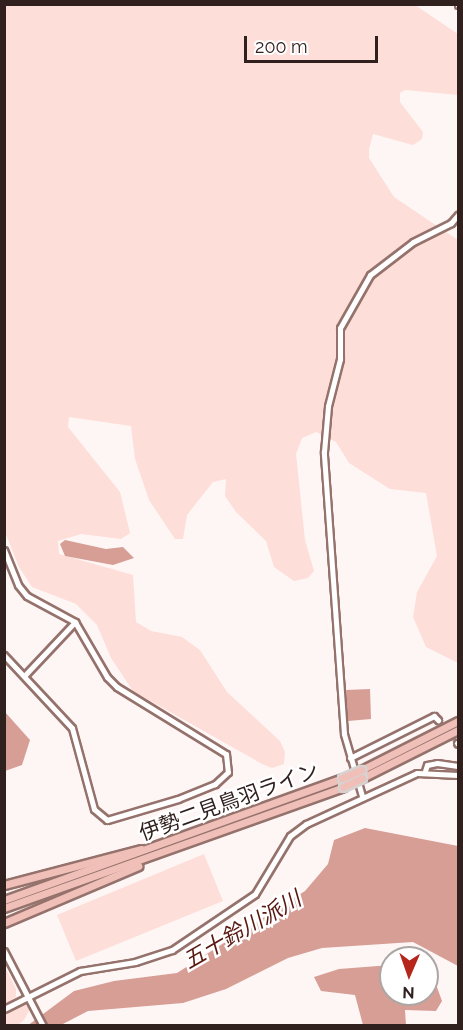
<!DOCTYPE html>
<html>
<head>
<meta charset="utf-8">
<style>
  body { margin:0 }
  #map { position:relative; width:463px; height:1030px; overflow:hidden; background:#fef6f5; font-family:Raleway,"Noto Sans JP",sans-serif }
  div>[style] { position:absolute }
  .green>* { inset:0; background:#feded8 }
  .water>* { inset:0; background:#d69e95 }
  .minor-tunnel>* { height:5px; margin-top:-2.5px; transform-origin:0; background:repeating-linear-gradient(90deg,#d5cbca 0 5px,transparent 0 7.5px) }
  .roads { filter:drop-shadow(2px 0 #95726c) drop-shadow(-2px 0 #95726c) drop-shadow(0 2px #95726c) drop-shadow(0 -2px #95726c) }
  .minor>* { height:5px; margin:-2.5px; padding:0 2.5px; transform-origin:2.5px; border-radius:2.5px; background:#fff }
  .major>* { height:7px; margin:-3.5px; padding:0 3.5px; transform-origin:3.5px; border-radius:3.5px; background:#efbfb8 }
  .bridges { filter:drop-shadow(2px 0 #d6d3d2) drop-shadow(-2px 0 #d6d3d2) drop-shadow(0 2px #d6d3d2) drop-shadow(0 -2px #d6d3d2) }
  .major-bridge>* { height:7px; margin:-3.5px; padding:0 3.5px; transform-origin:3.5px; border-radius:3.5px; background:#efbfb8 }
  span { translate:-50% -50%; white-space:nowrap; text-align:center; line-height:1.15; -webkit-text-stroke:5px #fff; paint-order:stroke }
  .street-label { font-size:21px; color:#30211f }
  .water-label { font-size:22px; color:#591710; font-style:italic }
  .frame { position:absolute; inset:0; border:6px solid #30211f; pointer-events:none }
  .north { position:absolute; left:379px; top:946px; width:60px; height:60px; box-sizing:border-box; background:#fff; border:2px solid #aca6a5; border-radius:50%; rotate:182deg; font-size:16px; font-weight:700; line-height:24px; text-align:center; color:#30211f }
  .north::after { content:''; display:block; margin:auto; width:21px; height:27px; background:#b5261b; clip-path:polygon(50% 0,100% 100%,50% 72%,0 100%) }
  .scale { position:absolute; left:244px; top:36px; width:134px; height:27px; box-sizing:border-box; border:3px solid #30211f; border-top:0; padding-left:8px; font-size:18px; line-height:21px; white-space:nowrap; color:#30211f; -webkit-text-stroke:4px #fff; paint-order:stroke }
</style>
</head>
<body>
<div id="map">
  <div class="green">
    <i style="clip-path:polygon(5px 5px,415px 5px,458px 34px,458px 95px,405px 90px,400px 93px,400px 102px,423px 132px,422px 139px,413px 145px,373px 134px,369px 149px,369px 158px,394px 197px,458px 240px,458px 663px,426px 647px,413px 617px,417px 592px,437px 556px,426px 493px,390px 489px,349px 463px,336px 442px,316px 432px,302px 438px,296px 454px,305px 540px,314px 571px,308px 578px,294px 581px,274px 567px,266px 541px,236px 512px,225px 496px,226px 479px,213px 482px,187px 515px,183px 539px,175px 539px,149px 500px,135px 459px,131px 426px,69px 417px,68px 427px,120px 492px,130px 533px,121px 539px,81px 534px,58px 541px,59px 554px,133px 575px,136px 622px,151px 631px,182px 637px,200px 650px,227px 692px,280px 741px,285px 752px,284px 764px,272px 768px,262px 764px,133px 691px,111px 658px,97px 625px,76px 604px,32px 587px,19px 567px,5px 532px)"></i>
    <i style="clip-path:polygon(204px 854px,223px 901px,76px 961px,57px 915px)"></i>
    <i style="clip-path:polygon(5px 967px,16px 989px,16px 997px,5px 1004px)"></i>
    <i style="clip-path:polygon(24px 1004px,30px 1009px,24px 1020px,18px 1025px,5px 1025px,5px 1014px)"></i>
  </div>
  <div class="water">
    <i style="clip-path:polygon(65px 540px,106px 549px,123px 547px,134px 558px,113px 565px,65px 556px,60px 544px)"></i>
    <i style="clip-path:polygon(370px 689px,371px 719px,348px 721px,346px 690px)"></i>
    <i style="clip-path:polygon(5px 712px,30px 740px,22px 765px,5px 771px)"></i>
    <i style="clip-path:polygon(365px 828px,458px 846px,458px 966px,413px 942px,322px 948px,288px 958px,226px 989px,183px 1003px,88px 1011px,61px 1025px,27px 1026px,74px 991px,114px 981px,177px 973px,305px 891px,328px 864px,334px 840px)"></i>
    <i style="clip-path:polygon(391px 965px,391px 994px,427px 994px,427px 975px,434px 979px,442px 1001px,436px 1011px,405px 1010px,406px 1025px,363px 1025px,355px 995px,321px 991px,314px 977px,339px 969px)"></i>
  </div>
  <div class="minor-tunnel">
    <i style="left:438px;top:720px;width:30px;rotate:50deg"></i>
  </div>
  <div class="roads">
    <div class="minor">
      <i style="left:458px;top:4px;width:1px;rotate:90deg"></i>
      <i style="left:4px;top:550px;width:38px;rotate:68deg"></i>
      <i style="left:18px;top:585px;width:14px;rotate:51deg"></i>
      <i style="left:27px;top:596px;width:55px;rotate:28.4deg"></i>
      <i style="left:75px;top:622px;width:64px;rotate:59.8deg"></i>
      <i style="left:107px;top:677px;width:14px;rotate:45deg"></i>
      <i style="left:117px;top:687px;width:128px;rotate:31.6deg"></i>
      <i style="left:226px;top:754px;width:18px;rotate:84deg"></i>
      <i style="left:228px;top:772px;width:18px;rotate:137deg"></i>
      <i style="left:215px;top:784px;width:40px;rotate:158deg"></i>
      <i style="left:178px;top:799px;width:74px;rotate:163.5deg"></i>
      <i style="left:107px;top:820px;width:17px;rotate:-140deg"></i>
      <i style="left:94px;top:809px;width:84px;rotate:-105.2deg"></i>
      <i style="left:72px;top:728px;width:100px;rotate:-133deg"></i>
      <i style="left:25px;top:675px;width:73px;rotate:-46.7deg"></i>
      <i style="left:457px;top:743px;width:1px;rotate:45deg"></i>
      <i style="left:350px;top:758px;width:94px;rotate:-26.6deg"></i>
      <i style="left:434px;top:716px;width:6px;rotate:45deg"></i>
      <i style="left:425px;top:771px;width:6px;rotate:-72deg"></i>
      <i style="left:427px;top:765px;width:10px;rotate:-11deg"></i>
      <i style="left:437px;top:763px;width:21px;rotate:8deg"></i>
      <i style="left:362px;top:796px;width:65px;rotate:-106.2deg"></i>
      <i style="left:344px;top:734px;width:283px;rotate:-94.1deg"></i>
      <i style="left:324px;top:452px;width:46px;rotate:-85deg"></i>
      <i style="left:328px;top:406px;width:49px;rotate:-75.7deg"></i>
      <i style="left:340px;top:359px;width:31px;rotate:-90deg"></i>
      <i style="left:340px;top:328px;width:61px;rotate:-60.5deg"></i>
      <i style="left:370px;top:275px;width:54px;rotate:-37.5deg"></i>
      <i style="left:413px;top:242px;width:42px;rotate:-26.6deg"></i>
      <i style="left:451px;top:223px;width:11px;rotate:-49deg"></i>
      <i style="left:4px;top:951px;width:85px;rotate:62.5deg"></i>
      <i style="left:4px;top:1009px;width:85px;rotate:-26.6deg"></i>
      <i style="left:80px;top:971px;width:56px;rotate:-9.3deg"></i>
      <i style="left:135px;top:962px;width:39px;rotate:-18deg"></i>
      <i style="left:172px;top:950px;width:100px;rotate:-34deg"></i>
      <i style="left:255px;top:894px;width:68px;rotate:-58.9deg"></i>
      <i style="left:290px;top:836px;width:20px;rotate:-37deg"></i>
      <i style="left:306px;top:824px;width:122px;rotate:-24.7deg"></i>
      <i style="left:417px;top:773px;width:41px;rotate:2.8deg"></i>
    </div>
    <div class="major">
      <i style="left:361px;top:770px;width:109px;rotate:-26.8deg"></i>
      <i style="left:362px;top:778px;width:107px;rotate:-26.6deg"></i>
      <i style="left:4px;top:885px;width:142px;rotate:-14.7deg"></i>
      <i style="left:4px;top:900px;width:359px;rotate:-19.8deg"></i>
      <i style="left:4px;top:908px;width:360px;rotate:-19.6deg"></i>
      <i style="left:4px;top:923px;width:146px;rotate:-23deg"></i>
    </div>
  </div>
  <div class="bridges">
    <div class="major-bridge">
      <i style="left:342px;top:778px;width:21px;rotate:-23deg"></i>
      <i style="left:343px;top:787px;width:21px;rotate:-25deg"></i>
    </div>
  </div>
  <div class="street-label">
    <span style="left:229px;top:802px;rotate:-20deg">伊勢二見鳥羽ライン</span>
  </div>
  <div class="water-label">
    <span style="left:242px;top:930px;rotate:-30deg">五十鈴川派川</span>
  </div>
  <div class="frame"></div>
  <div class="north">N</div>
  <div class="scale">200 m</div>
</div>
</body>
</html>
